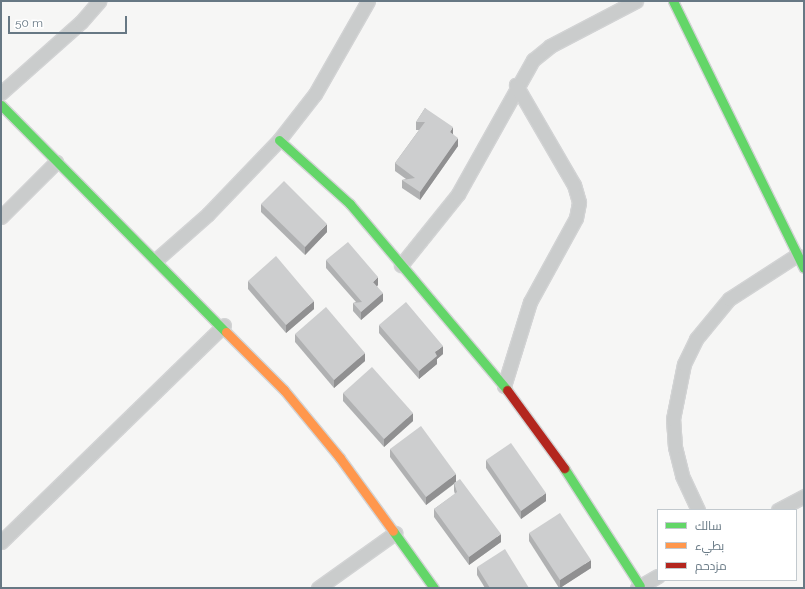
<!DOCTYPE html>
<html>
<head>
<meta charset="utf-8">
<style>
  body { margin:0 }
  #map { position:relative; width:805px; height:589px; overflow:hidden; background:#f6f6f5; font-family:Raleway,Cairo,sans-serif }
  div>[style] { position:absolute }
  .roads { filter:drop-shadow(1px 0 #d2d3d4) drop-shadow(-1px 0 #d2d3d4) drop-shadow(0 1px #d2d3d4) drop-shadow(0 -1px #d2d3d4) }
  .street>* { height:13px; margin:-6.5px; padding:0 6.5px; transform-origin:6.5px; border-radius:6.5px; background:#cacccc }
  .fast>* { height:9px; margin:-4.5px; padding:0 4.5px; transform-origin:4.5px; border-radius:4.5px; background:#63d668 }
  .slow>* { height:9px; margin:-4.5px; padding:0 4.5px; transform-origin:4.5px; border-radius:4.5px; background:#ff974d }
  .jam>* { height:9px; margin:-4.5px; padding:0 4.5px; transform-origin:4.5px; border-radius:4.5px; background:#b3261e }
  .wall>* { inset:0; background:#b0b1b2 }
  .shaded-wall>* { inset:0; background:#909091 }
  .building>* { inset:0; background:#cdcecf }
  span { translate:-50% -50%; white-space:nowrap; text-align:center; line-height:1.15; -webkit-text-stroke:4px #fff; paint-order:stroke }
  .frame { position:absolute; inset:0; border:2px solid #677884; pointer-events:none }
  .legend { position:absolute; left:657px; top:509px; width:140px; height:72px; box-sizing:border-box; background:#fff; border:1px solid #c2c9ce; margin:0; padding:5px 7px; list-style:none; font-size:12px; color:#677884 }
  .legend li { display:flex; align-items:center; gap:8px; height:20px }
  .legend b { width:20px; border:1px solid #c2c9ce }
  .scale { position:absolute; left:8px; top:16px; width:119px; height:18px; box-sizing:border-box; border:2px solid #677884; border-top:0; padding-left:5px; font-size:12px; line-height:14px; white-space:nowrap; color:#677884; -webkit-text-stroke:3px #fff; paint-order:stroke }
</style>
</head>
<body>
<div id="map">
  <div class="roads">
    <div class="street">
      <i style="left:1px;top:93px;width:107px;rotate:-41.6deg"></i>
      <i style="left:81px;top:22px;width:28px;rotate:-49deg"></i>
      <i style="left:1px;top:217px;width:78px;rotate:-45deg"></i>
      <i style="left:157px;top:259px;width:68px;rotate:-41.4deg"></i>
      <i style="left:208px;top:214px;width:103px;rotate:-46.2deg"></i>
      <i style="left:279px;top:140px;width:58px;rotate:-52deg"></i>
      <i style="left:315px;top:94px;width:107px;rotate:-60.3deg"></i>
      <i style="left:401px;top:265px;width:91px;rotate:-51.2deg"></i>
      <i style="left:458px;top:194px;width:154px;rotate:-60.8deg"></i>
      <i style="left:533px;top:60px;width:22px;rotate:-39deg"></i>
      <i style="left:550px;top:46px;width:97px;rotate:-27.6deg"></i>
      <i style="left:504px;top:386px;width:88px;rotate:-72.8deg"></i>
      <i style="left:530px;top:302px;width:96px;rotate:-61.3deg"></i>
      <i style="left:576px;top:218px;width:16px;rotate:-79deg"></i>
      <i style="left:579px;top:202px;width:18px;rotate:-106deg"></i>
      <i style="left:574px;top:185px;width:116px;rotate:-120.1deg"></i>
      <i style="left:698px;top:510px;width:38px;rotate:-115deg"></i>
      <i style="left:682px;top:475px;width:29px;rotate:-104deg"></i>
      <i style="left:675px;top:447px;width:28px;rotate:-94deg"></i>
      <i style="left:673px;top:419px;width:56px;rotate:-78.7deg"></i>
      <i style="left:684px;top:364px;width:28px;rotate:-64deg"></i>
      <i style="left:696px;top:339px;width:52px;rotate:-50.5deg"></i>
      <i style="left:729px;top:299px;width:81px;rotate:-32.9deg"></i>
      <i style="left:778px;top:510px;width:30px;rotate:-28deg"></i>
      <i style="left:1px;top:542px;width:311px;rotate:-44.2deg"></i>
      <i style="left:318px;top:588px;width:95px;rotate:-35.5deg"></i>
      <i style="left:637px;top:588px;width:24px;rotate:-30deg"></i>
    </div>
    <div class="fast">
      <i style="left:673px;top:1px;width:297px;rotate:63.9deg"></i>
      <i style="left:1px;top:105px;width:320px;rotate:45.3deg"></i>
      <i style="left:279px;top:140px;width:96px;rotate:42deg"></i>
      <i style="left:350px;top:204px;width:243px;rotate:49.8deg"></i>
      <i style="left:564px;top:468px;width:140px;rotate:57.2deg"></i>
      <i style="left:393px;top:531px;width:70px;rotate:54.3deg"></i>
    </div>
    <div class="slow">
      <i style="left:226px;top:332px;width:82px;rotate:45deg"></i>
      <i style="left:284px;top:390px;width:88px;rotate:50.5deg"></i>
      <i style="left:340px;top:458px;width:90px;rotate:54deg"></i>
    </div>
    <div class="jam">
      <i style="left:507px;top:390px;width:97px;rotate:53.8deg"></i>
    </div>
  </div>
  <div class="wall">
    <i style="clip-path:polygon(425px 108px,453px 134px,458px 146px,420px 200px,402px 188px,402px 180px,406px 179px,395px 171px,395px 163px,419px 130px,416px 130px,416px 122px)"></i>
    <i style="clip-path:polygon(261px 204px,327px 232px,305px 255px,261px 212px)"></i>
    <i style="clip-path:polygon(326px 260px,378px 285px,377px 286px,383px 301px,361px 320px,353px 311px,353px 303px,356px 302px,326px 268px)"></i>
    <i style="clip-path:polygon(248px 281px,314px 309px,286px 333px,248px 289px)"></i>
    <i style="clip-path:polygon(379px 325px,443px 354px,437px 359px,437px 364px,419px 379px,379px 333px)"></i>
    <i style="clip-path:polygon(295px 334px,365px 361px,334px 388px,295px 342px)"></i>
    <i style="clip-path:polygon(343px 393px,413px 421px,384px 447px,343px 401px)"></i>
    <i style="clip-path:polygon(390px 449px,456px 482px,501px 542px,469px 565px,434px 517px,434px 509px,455px 494px,454px 491px,454px 484px,426px 505px,390px 457px)"></i>
    <i style="clip-path:polygon(486px 460px,546px 501px,521px 519px,486px 468px)"></i>
    <i style="clip-path:polygon(529px 533px,591px 568px,560px 588px,559px 588px,529px 541px)"></i>
    <i style="clip-path:polygon(477px 567px,529px 588px,485px 588px,477px 575px)"></i>
  </div>
  <div class="shaded-wall">
    <i style="clip-path:polygon(453px 127px,453px 135px,450px 132px)"></i>
    <i style="clip-path:polygon(458px 138px,458px 146px,420px 200px,420px 192px)"></i>
    <i style="clip-path:polygon(327px 224px,327px 232px,305px 255px,305px 247px)"></i>
    <i style="clip-path:polygon(378px 277px,378px 285px,373px 290px,373px 282px)"></i>
    <i style="clip-path:polygon(383px 293px,383px 301px,361px 320px,361px 312px)"></i>
    <i style="clip-path:polygon(314px 301px,314px 309px,286px 333px,286px 325px)"></i>
    <i style="clip-path:polygon(443px 346px,443px 354px,437px 359px,437px 364px,419px 379px,419px 371px,435px 352px)"></i>
    <i style="clip-path:polygon(365px 353px,365px 361px,334px 388px,334px 380px)"></i>
    <i style="clip-path:polygon(413px 413px,413px 421px,384px 447px,384px 439px)"></i>
    <i style="clip-path:polygon(456px 474px,456px 482px,426px 505px,426px 497px)"></i>
    <i style="clip-path:polygon(546px 493px,546px 501px,521px 519px,521px 511px)"></i>
    <i style="clip-path:polygon(501px 534px,501px 542px,469px 565px,469px 557px)"></i>
    <i style="clip-path:polygon(591px 560px,591px 568px,560px 588px,560px 580px)"></i>
  </div>
  <div class="building">
    <i style="clip-path:polygon(425px 108px,453px 127px,450px 132px,458px 138px,420px 192px,402px 180px,415px 178px,395px 163px,425px 122px,416px 122px)"></i>
    <i style="clip-path:polygon(284px 181px,327px 224px,305px 247px,261px 204px)"></i>
    <i style="clip-path:polygon(348px 242px,378px 277px,373px 282px,383px 293px,361px 312px,353px 303px,362px 302px,326px 260px)"></i>
    <i style="clip-path:polygon(276px 256px,314px 301px,286px 325px,248px 281px)"></i>
    <i style="clip-path:polygon(406px 302px,443px 346px,435px 352px,437px 356px,419px 371px,379px 325px)"></i>
    <i style="clip-path:polygon(326px 307px,365px 353px,334px 380px,295px 334px)"></i>
    <i style="clip-path:polygon(372px 367px,413px 413px,384px 439px,343px 393px)"></i>
    <i style="clip-path:polygon(421px 426px,456px 474px,426px 497px,390px 449px)"></i>
    <i style="clip-path:polygon(511px 443px,546px 493px,521px 511px,486px 460px)"></i>
    <i style="clip-path:polygon(460px 479px,501px 534px,469px 557px,434px 509px,457px 492px,454px 483px)"></i>
    <i style="clip-path:polygon(560px 513px,591px 560px,560px 580px,529px 533px)"></i>
    <i style="clip-path:polygon(505px 549px,529px 588px,490px 588px,477px 567px)"></i>
  </div>
  <div class="frame"></div>
  <ul class="legend">
  <li><b style="height:5px;background:#63d668"></b>سالك</li>
  <li><b style="height:5px;background:#ff974d"></b>بطيء</li>
  <li><b style="height:5px;background:#b3261e"></b>مزدحم</li>
  </ul>
  <div class="scale">50 m</div>
</div>
</body>
</html>
